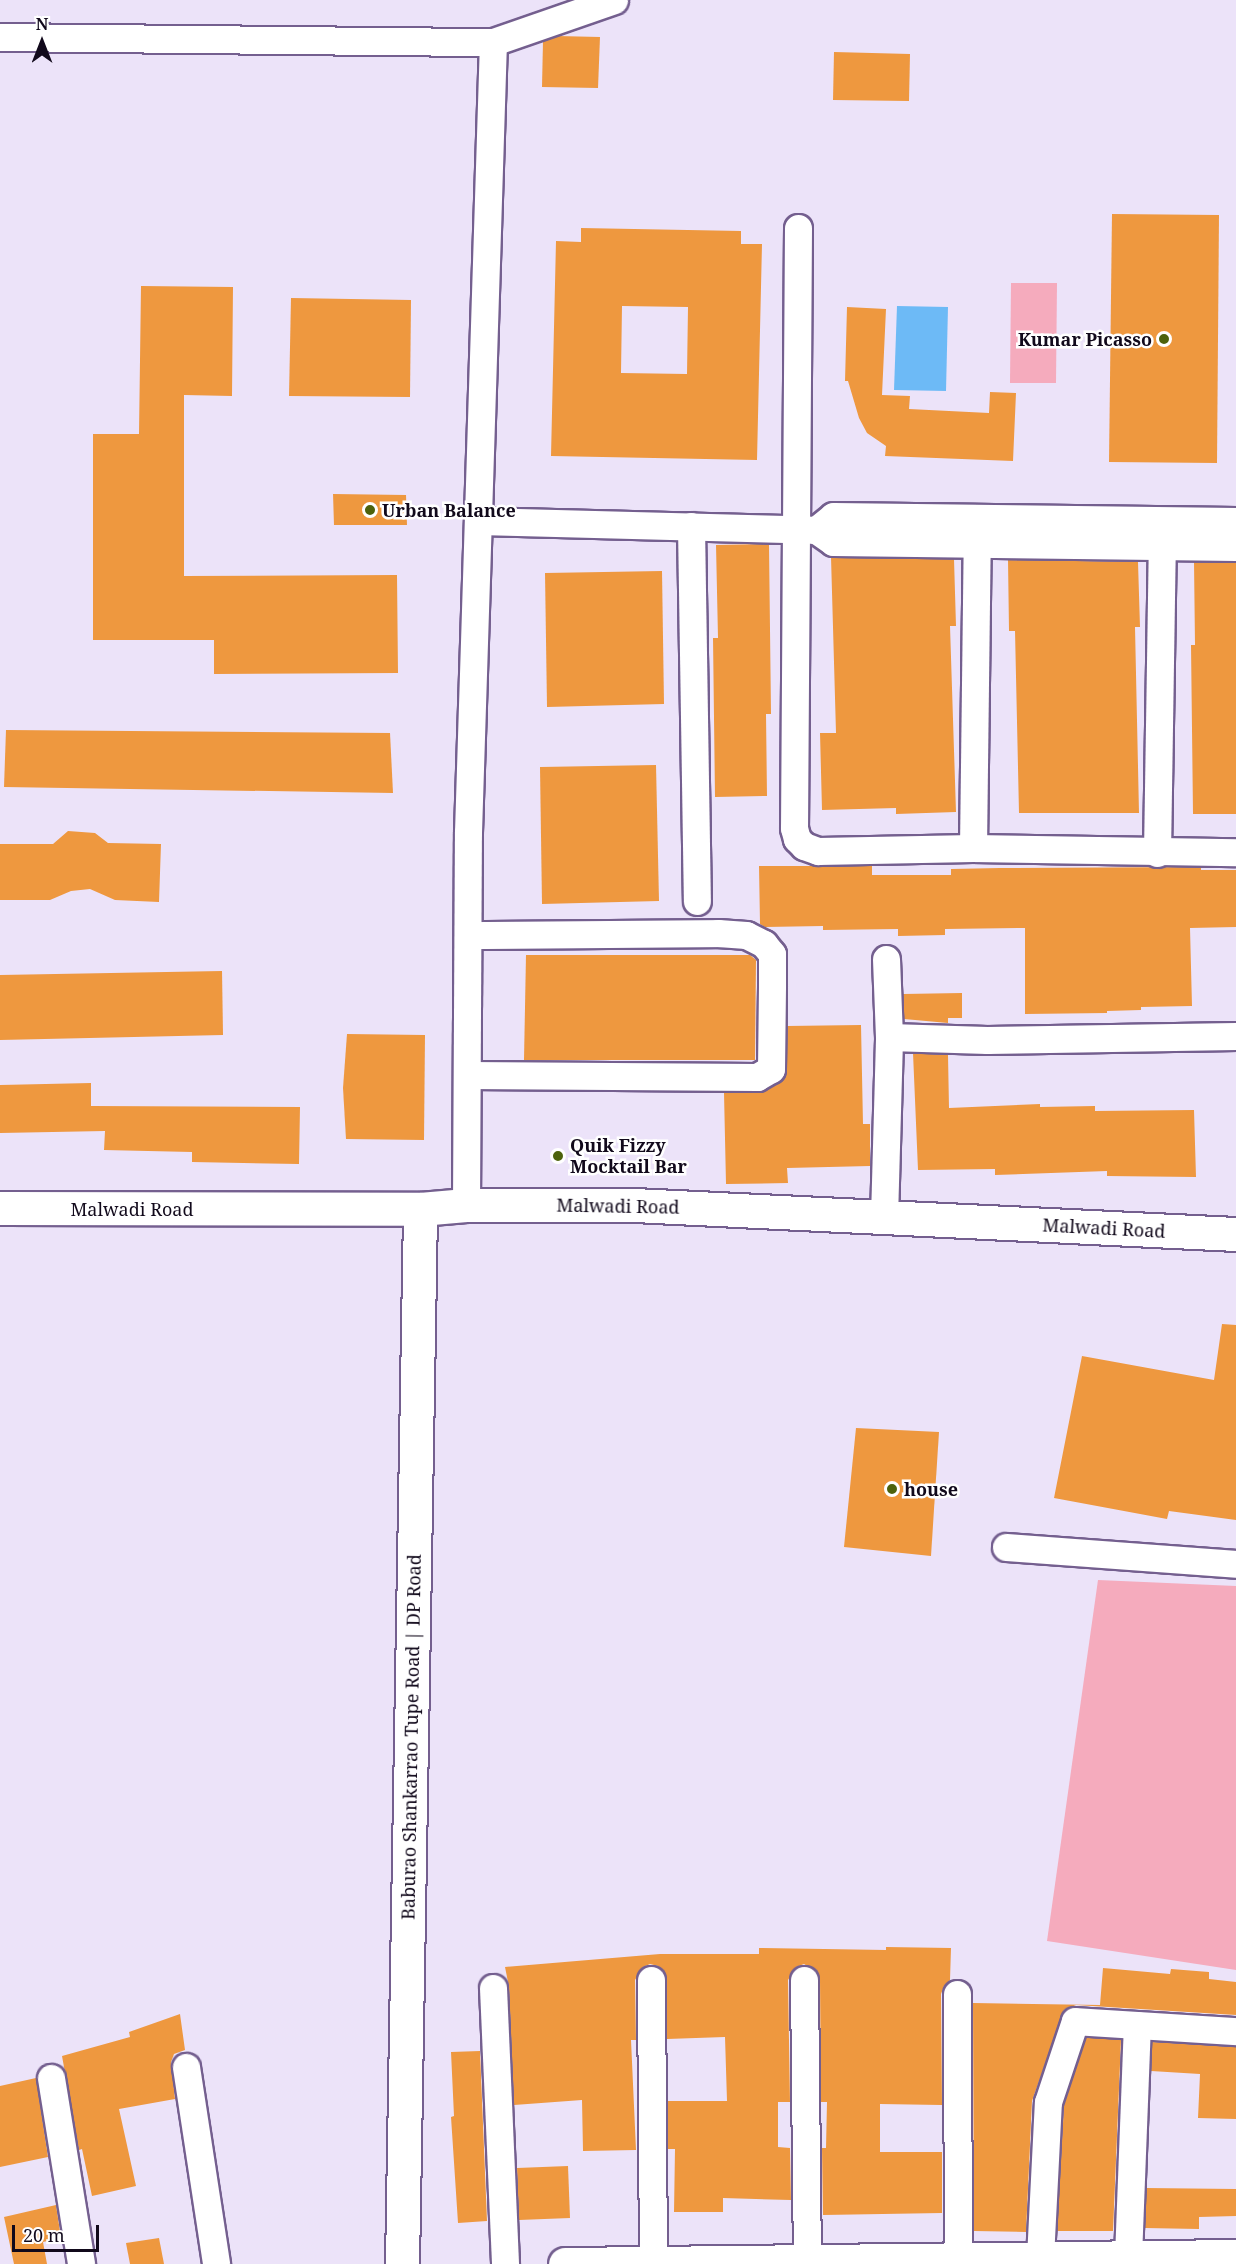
<!DOCTYPE html>
<html>
<head>
<meta charset="utf-8">
<style>
  body { margin:0 }
  #map { position:relative; width:1236px; height:2264px; overflow:hidden; background:#ece3f9; font-family:"Noto Serif",serif }
  div>[style] { position:absolute }
  .green>* { inset:0; background:#f5abbd }
  .water>* { inset:0; background:#6dbaf6 }
  .building>* { inset:0; background:#ee983f }
  .roads { filter:drop-shadow(2px 0 #745f8f) drop-shadow(-2px 0 #745f8f) drop-shadow(0 2px #745f8f) drop-shadow(0 -2px #745f8f) }
  .minor>* { height:27px; margin:-13.5px; padding:0 13.5px; transform-origin:13.5px; border-radius:13.5px; background:#fff }
  .tertiary>* { height:33px; margin:-16.5px; padding:0 16.5px; transform-origin:16.5px; border-radius:16.5px; background:#fff }
  .dots>* { width:16px; height:16px; translate:-50% -50%; box-sizing:border-box; border:3px solid #fff; border-radius:50% }
  span { translate:-50% -50%; white-space:nowrap; text-align:center; line-height:1.15; -webkit-text-stroke:5px #fff; paint-order:stroke }
  .poi-label { font-size:18px; color:#11091b; font-weight:700 }
  .right { translate:-100% -50%; text-align:right }
  .left { translate:0 -50%; text-align:left }
  .street-label { font-size:18px; color:#11091b }
  .north { position:absolute; left:12px; top:12px; width:60px; height:60px; -webkit-text-stroke:4px #fff; paint-order:stroke; rotate:0deg; font-size:16px; font-weight:700; line-height:24px; text-align:center; color:#11091b }
  .north::after { content:''; display:block; margin:auto; width:21px; height:27px; background:#11091b; clip-path:polygon(50% 0,100% 100%,50% 72%,0 100%) }
  .scale { position:absolute; left:12px; top:2225px; width:87px; height:27px; box-sizing:border-box; border:3px solid #11091b; border-top:0; padding-left:8px; font-size:18px; line-height:21px; white-space:nowrap; color:#11091b; -webkit-text-stroke:4px #fff; paint-order:stroke }
</style>
</head>
<body>
<div id="map">
  <div class="green">
    <i style="clip-path:polygon(1011px 283px,1057px 283px,1056px 383px,1010px 383px)"></i>
    <i style="clip-path:polygon(1098px 1580px,1236px 1586px,1236px 1970px,1047px 1941px)"></i>
  </div>
  <div class="water">
    <i style="clip-path:polygon(897px 306px,948px 307px,946px 391px,894px 390px)"></i>
  </div>
  <div class="building">
    <i style="clip-path:polygon(557px 36px,600px 37px,598px 88px,542px 87px,543px 41px)"></i>
    <i style="clip-path:polygon(834px 52px,910px 54px,909px 101px,833px 100px)"></i>
    <i style="clip-path:polygon(1112px 214px,1219px 215px,1217px 463px,1109px 462px)"></i>
    <i style="clip-path:polygon(evenodd,581px 228px,741px 231px,741px 244px,762px 244px,757px 460px,551px 456px,556px 241px,581px 242px,581px 228px,622px 306px,688px 307px,687px 374px,621px 373px,622px 306px)"></i>
    <i style="clip-path:polygon(141px 286px,233px 287px,232px 396px,184px 395px,184px 576px,397px 575px,398px 673px,214px 674px,214px 640px,93px 640px,93px 434px,139px 434px)"></i>
    <i style="clip-path:polygon(291px 298px,411px 300px,410px 397px,289px 396px)"></i>
    <i style="clip-path:polygon(847px 307px,886px 309px,882px 395px,910px 396px,909px 409px,989px 413px,990px 392px,1016px 393px,1013px 461px,885px 456px,886px 446px,867px 433px,859px 418px,848px 381px,845px 381px)"></i>
    <i style="clip-path:polygon(333px 494px,406px 495px,407px 525px,334px 525px)"></i>
    <i style="clip-path:polygon(769px 544px,771px 714px,766px 714px,767px 796px,715px 797px,713px 638px,718px 638px,716px 545px)"></i>
    <i style="clip-path:polygon(831px 557px,954px 559px,956px 626px,950px 626px,956px 812px,896px 814px,896px 808px,822px 810px,820px 733px,836px 733px)"></i>
    <i style="clip-path:polygon(1008px 560px,1138px 562px,1140px 627px,1135px 627px,1139px 813px,1019px 813px,1015px 631px,1009px 631px)"></i>
    <i style="clip-path:polygon(1194px 562px,1236px 563px,1236px 814px,1193px 814px,1191px 645px,1195px 645px)"></i>
    <i style="clip-path:polygon(662px 571px,664px 704px,547px 707px,545px 573px)"></i>
    <i style="clip-path:polygon(6px 730px,390px 733px,393px 793px,4px 787px)"></i>
    <i style="clip-path:polygon(656px 765px,659px 901px,542px 904px,540px 767px)"></i>
    <i style="clip-path:polygon(68px 831px,95px 833px,108px 843px,161px 844px,159px 902px,115px 900px,90px 889px,71px 891px,50px 900px,0 900px,0 844px,53px 844px)"></i>
    <i style="clip-path:polygon(759px 866px,872px 866px,872px 875px,951px 875px,951px 869px,1000px 868px,1193px 867px,1201px 867px,1201px 870px,1236px 870px,1236px 927px,1190px 928px,1192px 1006px,1141px 1007px,1141px 1010px,1107px 1011px,1107px 1013px,1025px 1014px,1025px 928px,945px 929px,945px 935px,898px 936px,898px 929px,823px 930px,823px 926px,765px 927px,760px 924px)"></i>
    <i style="clip-path:polygon(526px 955px,750px 955px,756px 960px,755px 1060px,524px 1060px)"></i>
    <i style="clip-path:polygon(222px 971px,223px 1035px,0 1040px,0 975px)"></i>
    <i style="clip-path:polygon(962px 993px,962px 1018px,948px 1018px,948px 1023px,904px 1019px,903px 994px)"></i>
    <i style="clip-path:polygon(861px 1025px,863px 1124px,870px 1124px,870px 1166px,787px 1168px,788px 1183px,726px 1184px,724px 1093px,757px 1093px,784px 1077px,787px 1026px)"></i>
    <i style="clip-path:polygon(347px 1034px,425px 1035px,424px 1140px,346px 1139px,343px 1088px)"></i>
    <i style="clip-path:polygon(913px 1053px,948px 1055px,949px 1108px,1040px 1104px,1040px 1107px,1095px 1106px,1095px 1111px,1194px 1110px,1196px 1177px,1107px 1176px,1107px 1171px,995px 1175px,995px 1169px,918px 1170px)"></i>
    <i style="clip-path:polygon(91px 1083px,91px 1106px,300px 1107px,299px 1164px,192px 1162px,192px 1152px,104px 1150px,105px 1131px,0 1133px,0 1085px)"></i>
    <i style="clip-path:polygon(1222px 1324px,1236px 1325px,1236px 1520px,1169px 1511px,1167px 1519px,1054px 1498px,1082px 1356px,1214px 1380px)"></i>
    <i style="clip-path:polygon(856px 1428px,939px 1432px,931px 1556px,844px 1547px)"></i>
    <i style="clip-path:polygon(886px 1947px,951px 1948px,950px 1980px,944px 1986px,941px 1994px,942px 2105px,880px 2104px,880px 2152px,942px 2152px,942px 2213px,823px 2215px,822px 2148px,826px 2148px,827px 2102px,821px 2102px,820px 1980px,817px 1972px,804px 1964px,796px 1967px,788px 1980px,790px 2102px,778px 2102px,778px 2147px,790px 2148px,791px 2200px,723px 2198px,723px 2212px,674px 2212px,675px 2149px,668px 2149px,668px 2101px,727px 2101px,725px 2037px,667px 2039px,667px 1980px,664px 1972px,658px 1966px,650px 1964px,643px 1967px,635px 1980px,636px 2040px,631px 2040px,636px 2150px,583px 2151px,582px 2100px,514px 2105px,509px 1987px,505px 1967px,660px 1954px,759px 1954px,759px 1948px,886px 1950px)"></i>
    <i style="clip-path:polygon(1103px 1968px,1170px 1974px,1171px 1969px,1209px 1972px,1209px 1979px,1236px 1982px,1236px 2015px,1076px 2005px,1064px 2010px,1032px 2101px,1026px 2232px,974px 2231px,973px 2003px,1100px 2005px)"></i>
    <i style="clip-path:polygon(180px 2014px,185px 2050px,174px 2054px,171px 2062px,175px 2099px,119px 2109px,136px 2186px,92px 2196px,82px 2149px,79px 2150px,62px 2056px,130px 2037px,129px 2032px)"></i>
    <i style="clip-path:polygon(1086px 2037px,1121px 2040px,1113px 2231px,1057px 2231px,1064px 2105px)"></i>
    <i style="clip-path:polygon(1152px 2042px,1236px 2047px,1236px 2119px,1198px 2118px,1200px 2074px,1151px 2071px)"></i>
    <i style="clip-path:polygon(480px 2051px,487px 2221px,458px 2223px,451px 2117px,454px 2116px,451px 2052px)"></i>
    <i style="clip-path:polygon(36px 2078px,48px 2157px,0 2167px,0 2086px)"></i>
    <i style="clip-path:polygon(568px 2166px,570px 2218px,519px 2220px,517px 2168px)"></i>
    <i style="clip-path:polygon(1146px 2188px,1236px 2189px,1236px 2216px,1199px 2217px,1199px 2229px,1145px 2228px)"></i>
    <i style="clip-path:polygon(56px 2205px,61px 2238px,43px 2242px,47px 2264px,14px 2264px,4px 2217px)"></i>
    <i style="clip-path:polygon(159px 2238px,164px 2264px,130px 2264px,126px 2243px)"></i>
  </div>
  <div class="roads">
    <div class="minor">
      <i style="left:0;top:37px;width:493px;rotate:0.6deg"></i>
      <i style="left:493px;top:42px;width:128px;rotate:-19.1deg"></i>
      <i style="left:798px;top:228px;width:600px;rotate:90.38deg"></i>
      <i style="left:794px;top:828px;width:11px;rotate:75deg"></i>
      <i style="left:797px;top:839px;width:10px;rotate:45deg"></i>
      <i style="left:804px;top:846px;width:15px;rotate:20deg"></i>
      <i style="left:818px;top:851px;width:155px;rotate:-1.1deg"></i>
      <i style="left:973px;top:848px;width:263px;rotate:0.9deg"></i>
      <i style="left:479px;top:521px;width:316px;rotate:1.5deg"></i>
      <i style="left:795px;top:529px;width:21px;rotate:3deg"></i>
      <i style="left:816px;top:530px;width:21px;rotate:35deg"></i>
      <i style="left:833px;top:542px;width:403px;rotate:0.7deg"></i>
      <i style="left:691px;top:526px;width:375px;rotate:89.1deg"></i>
      <i style="left:816px;top:530px;width:22px;rotate:-39deg"></i>
      <i style="left:833px;top:516px;width:403px;rotate:0.7deg"></i>
      <i style="left:973px;top:848px;width:320px;rotate:-89.3deg"></i>
      <i style="left:1157px;top:853px;width:323px;rotate:-89.1deg"></i>
      <i style="left:889px;top:1037px;width:98px;rotate:1.8deg"></i>
      <i style="left:987px;top:1040px;width:249px;rotate:-0.9deg"></i>
      <i style="left:467px;top:1075px;width:290px;rotate:0.4deg"></i>
      <i style="left:757px;top:1077px;width:16px;rotate:-30deg"></i>
      <i style="left:771px;top:1069px;width:84px;rotate:-89.3deg"></i>
      <i style="left:772px;top:985px;width:31px;rotate:-90deg"></i>
      <i style="left:772px;top:954px;width:13px;rotate:-129deg"></i>
      <i style="left:764px;top:944px;width:20px;rotate:-153deg"></i>
      <i style="left:746px;top:935px;width:28px;rotate:-176deg"></i>
      <i style="left:718px;top:933px;width:249px;rotate:179.5deg"></i>
      <i style="left:466px;top:1205px;width:373px;rotate:-89.7deg"></i>
      <i style="left:468px;top:832px;width:790px;rotate:-88.19deg"></i>
      <i style="left:884px;top:1218px;width:181px;rotate:-88.4deg"></i>
      <i style="left:889px;top:1037px;width:78px;rotate:-92.2deg"></i>
      <i style="left:1006px;top:1547px;width:231px;rotate:4.2deg"></i>
      <i style="left:651px;top:1980px;width:283px;rotate:89.6deg"></i>
      <i style="left:804px;top:1980px;width:284px;rotate:89.4deg"></i>
      <i style="left:493px;top:1988px;width:276px;rotate:87.5deg"></i>
      <i style="left:957px;top:1994px;width:270px;rotate:89.8deg"></i>
      <i style="left:186px;top:2067px;width:199px;rotate:81.3deg"></i>
      <i style="left:51px;top:2078px;width:188px;rotate:80.8deg"></i>
      <i style="left:1128px;top:2257px;width:232px;rotate:-87.8deg"></i>
      <i style="left:1040px;top:2258px;width:156px;rotate:-87.1deg"></i>
      <i style="left:1048px;top:2102px;width:85px;rotate:-71.6deg"></i>
      <i style="left:1075px;top:2021px;width:161px;rotate:3.6deg"></i>
    </div>
    <div class="tertiary">
      <i style="left:0;top:1208px;width:420px;rotate:0.1deg"></i>
      <i style="left:420px;top:1209px;width:46px;rotate:-5deg"></i>
      <i style="left:466px;top:1205px;width:168px"></i>
      <i style="left:634px;top:1205px;width:603px;rotate:2.76deg"></i>
      <i style="left:402px;top:2264px;width:1055px;rotate:-89.02deg"></i>
      <i style="left:565px;top:2264px;width:671px;rotate:-0.68deg"></i>
    </div>
  </div>
  <div class="dots">
    <i style="left:1164px;top:339px;background:#4d620c"></i>
    <i style="left:370px;top:510px;background:#4d620c"></i>
    <i style="left:558px;top:1156px;background:#4d620c"></i>
    <i style="left:892px;top:1489px;background:#4d620c"></i>
  </div>
  <div class="poi-label">
    <span class="right" style="left:1152px;top:339px">Kumar Picasso</span>
    <span class="left" style="left:382px;top:510px">Urban Balance</span>
    <span class="left" style="left:570px;top:1156px">Quik Fizzy<br>Mocktail Bar</span>
    <span class="left" style="left:904px;top:1489px">house</span>
  </div>
  <div class="street-label">
    <span style="left:618px;top:1206px;rotate:1deg">Malwadi Road</span>
    <span style="left:132px;top:1209px">Malwadi Road</span>
    <span style="left:1104px;top:1228px;rotate:3deg">Malwadi Road</span>
    <span style="left:411px;top:1737px;rotate:-89deg">Baburao Shankarrao Tupe Road | DP Road</span>
  </div>
  <div class="north">N</div>
  <div class="scale">20 m</div>
</div>
</body>
</html>
